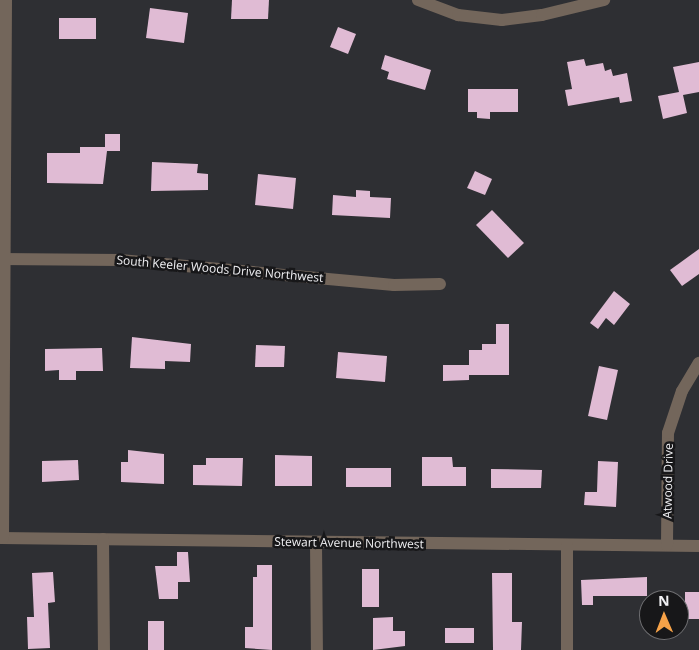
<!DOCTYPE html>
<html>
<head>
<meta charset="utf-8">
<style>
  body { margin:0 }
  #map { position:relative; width:699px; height:650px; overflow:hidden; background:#2e2f33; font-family:"Open Sans",sans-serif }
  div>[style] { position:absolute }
  .building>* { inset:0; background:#e0bbd4 }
  .minor>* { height:12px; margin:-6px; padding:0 6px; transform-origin:6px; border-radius:6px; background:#73665b }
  span { translate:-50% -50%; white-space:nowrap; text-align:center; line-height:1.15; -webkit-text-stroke:5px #171719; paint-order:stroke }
  .street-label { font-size:12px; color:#f1f1f4 }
  .north { position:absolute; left:639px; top:590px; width:50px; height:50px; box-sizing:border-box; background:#171719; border:1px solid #6e6e71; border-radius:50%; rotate:359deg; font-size:14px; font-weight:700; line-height:20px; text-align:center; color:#f1f1f4 }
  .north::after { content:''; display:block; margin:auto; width:18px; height:22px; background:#f6a248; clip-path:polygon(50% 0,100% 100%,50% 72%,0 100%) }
</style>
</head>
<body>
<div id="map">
  <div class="building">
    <i style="clip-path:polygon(232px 0,269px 0,268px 19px,231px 19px)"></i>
    <i style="clip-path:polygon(150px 8px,188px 13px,184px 43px,146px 38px)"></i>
    <i style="clip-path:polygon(59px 18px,96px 18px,96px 39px,59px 39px)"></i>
    <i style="clip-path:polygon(338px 27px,356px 34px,348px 54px,330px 47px)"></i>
    <i style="clip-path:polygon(385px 55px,431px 70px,425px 90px,387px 79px,389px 72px,381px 69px)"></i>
    <i style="clip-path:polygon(584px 59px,586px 66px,603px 63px,605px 71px,611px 69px,613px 76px,627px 73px,632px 101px,620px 103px,619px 97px,568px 106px,565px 90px,572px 89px,567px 62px)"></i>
    <i style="clip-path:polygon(699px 62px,699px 92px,683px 95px,687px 113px,663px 119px,658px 96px,679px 92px,673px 67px)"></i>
    <i style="clip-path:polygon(468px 89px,518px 89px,518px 112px,490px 112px,490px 119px,477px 118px,477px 112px,468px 112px)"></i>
    <i style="clip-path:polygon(105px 134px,120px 134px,120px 151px,107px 151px,103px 184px,47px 183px,47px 153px,80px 153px,80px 147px,105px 147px)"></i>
    <i style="clip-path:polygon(152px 162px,198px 164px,197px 173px,208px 174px,208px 190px,151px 191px)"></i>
    <i style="clip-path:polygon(475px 171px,492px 179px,485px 195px,467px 188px)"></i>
    <i style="clip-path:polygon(258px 174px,296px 178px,293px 209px,255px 205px)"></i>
    <i style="clip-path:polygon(356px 190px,370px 191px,370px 197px,391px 198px,390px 218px,332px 215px,333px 195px,356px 197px)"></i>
    <i style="clip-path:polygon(492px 210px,524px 243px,508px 258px,476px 225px)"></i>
    <i style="clip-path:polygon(699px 249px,699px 274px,682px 286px,670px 270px)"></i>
    <i style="clip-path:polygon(614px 291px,630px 304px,614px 325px,606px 318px,598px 329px,590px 323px)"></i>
    <i style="clip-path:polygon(496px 324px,509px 324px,509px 375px,469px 375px,469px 380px,443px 381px,443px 365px,469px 365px,469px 350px,482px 350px,482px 344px,496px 344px)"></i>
    <i style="clip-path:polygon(132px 337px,191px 344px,190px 362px,165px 361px,165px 369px,130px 368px)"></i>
    <i style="clip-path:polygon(256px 345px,285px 346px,284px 367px,255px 367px)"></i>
    <i style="clip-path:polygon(102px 348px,103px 371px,76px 371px,76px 380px,59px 380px,59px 370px,45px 371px,45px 349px)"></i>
    <i style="clip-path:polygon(338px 352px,387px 356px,385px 382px,336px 378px)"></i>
    <i style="clip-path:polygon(599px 366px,618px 370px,607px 420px,588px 416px)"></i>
    <i style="clip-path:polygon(128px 450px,164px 454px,164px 484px,121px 482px,121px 462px,128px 462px)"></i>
    <i style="clip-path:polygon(275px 455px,312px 456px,312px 486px,275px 486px)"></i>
    <i style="clip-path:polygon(422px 457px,452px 457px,453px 467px,466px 467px,466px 486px,422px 486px)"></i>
    <i style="clip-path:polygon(206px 458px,243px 458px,242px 486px,193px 485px,193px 465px,206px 465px)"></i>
    <i style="clip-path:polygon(78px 460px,79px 480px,42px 482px,42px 461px)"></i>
    <i style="clip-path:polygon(598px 461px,618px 462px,616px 507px,584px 505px,585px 492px,597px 492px)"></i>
    <i style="clip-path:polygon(346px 468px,391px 468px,391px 487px,346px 487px)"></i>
    <i style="clip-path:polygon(491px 469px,542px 470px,541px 488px,491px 488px)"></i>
    <i style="clip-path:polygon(177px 552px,188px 552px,190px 582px,178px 582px,178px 599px,159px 599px,155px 566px,177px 566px)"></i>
    <i style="clip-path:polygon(257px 565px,272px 565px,272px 650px,245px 648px,245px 627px,253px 627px,253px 577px,257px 577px)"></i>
    <i style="clip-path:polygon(362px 569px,379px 569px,379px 607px,362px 607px)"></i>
    <i style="clip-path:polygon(53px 572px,55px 602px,48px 603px,50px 648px,28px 649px,27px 617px,34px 617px,32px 573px)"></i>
    <i style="clip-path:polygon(492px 573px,512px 573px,512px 622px,522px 622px,521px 650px,493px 650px)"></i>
    <i style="clip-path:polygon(647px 577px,647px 596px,593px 596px,593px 605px,582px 605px,581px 580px)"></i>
    <i style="clip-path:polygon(685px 592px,699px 592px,699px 619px,679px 619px,679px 608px,685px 608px)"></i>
    <i style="clip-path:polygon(393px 617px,393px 631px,405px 631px,405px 646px,373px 650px,373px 618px)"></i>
    <i style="clip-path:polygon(148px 621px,164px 621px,164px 650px,148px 650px)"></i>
    <i style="clip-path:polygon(445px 628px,474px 628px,474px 643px,445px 643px)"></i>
  </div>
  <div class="minor">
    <i style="left:418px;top:0;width:43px;rotate:20.6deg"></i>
    <i style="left:458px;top:15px;width:44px;rotate:6.5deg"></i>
    <i style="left:502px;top:20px;width:40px;rotate:-7.1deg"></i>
    <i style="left:542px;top:15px;width:64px;rotate:-13.6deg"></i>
    <i style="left:0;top:259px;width:120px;rotate:0.5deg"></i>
    <i style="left:120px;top:260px;width:275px;rotate:5.2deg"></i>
    <i style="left:394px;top:285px;width:46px;rotate:-1.2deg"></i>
    <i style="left:0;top:538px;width:699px;rotate:0.66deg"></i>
    <i style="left:3px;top:538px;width:538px;rotate:-89.68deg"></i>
    <i style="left:103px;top:539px;width:111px;rotate:89.5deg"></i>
    <i style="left:316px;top:543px;width:107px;rotate:89.5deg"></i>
    <i style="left:567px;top:545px;width:105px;rotate:90deg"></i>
    <i style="left:667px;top:545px;width:112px;rotate:-89.5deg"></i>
    <i style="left:668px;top:433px;width:44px;rotate:-71.6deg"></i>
    <i style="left:682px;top:391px;width:33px;rotate:-59deg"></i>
  </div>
  <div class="street-label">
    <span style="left:220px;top:269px;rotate:5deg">South Keeler Woods Drive Northwest</span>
    <span style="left:668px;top:481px;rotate:-89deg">Atwood Drive</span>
    <span style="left:349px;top:543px;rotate:1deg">Stewart Avenue Northwest</span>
  </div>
  <div class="north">N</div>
</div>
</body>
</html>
